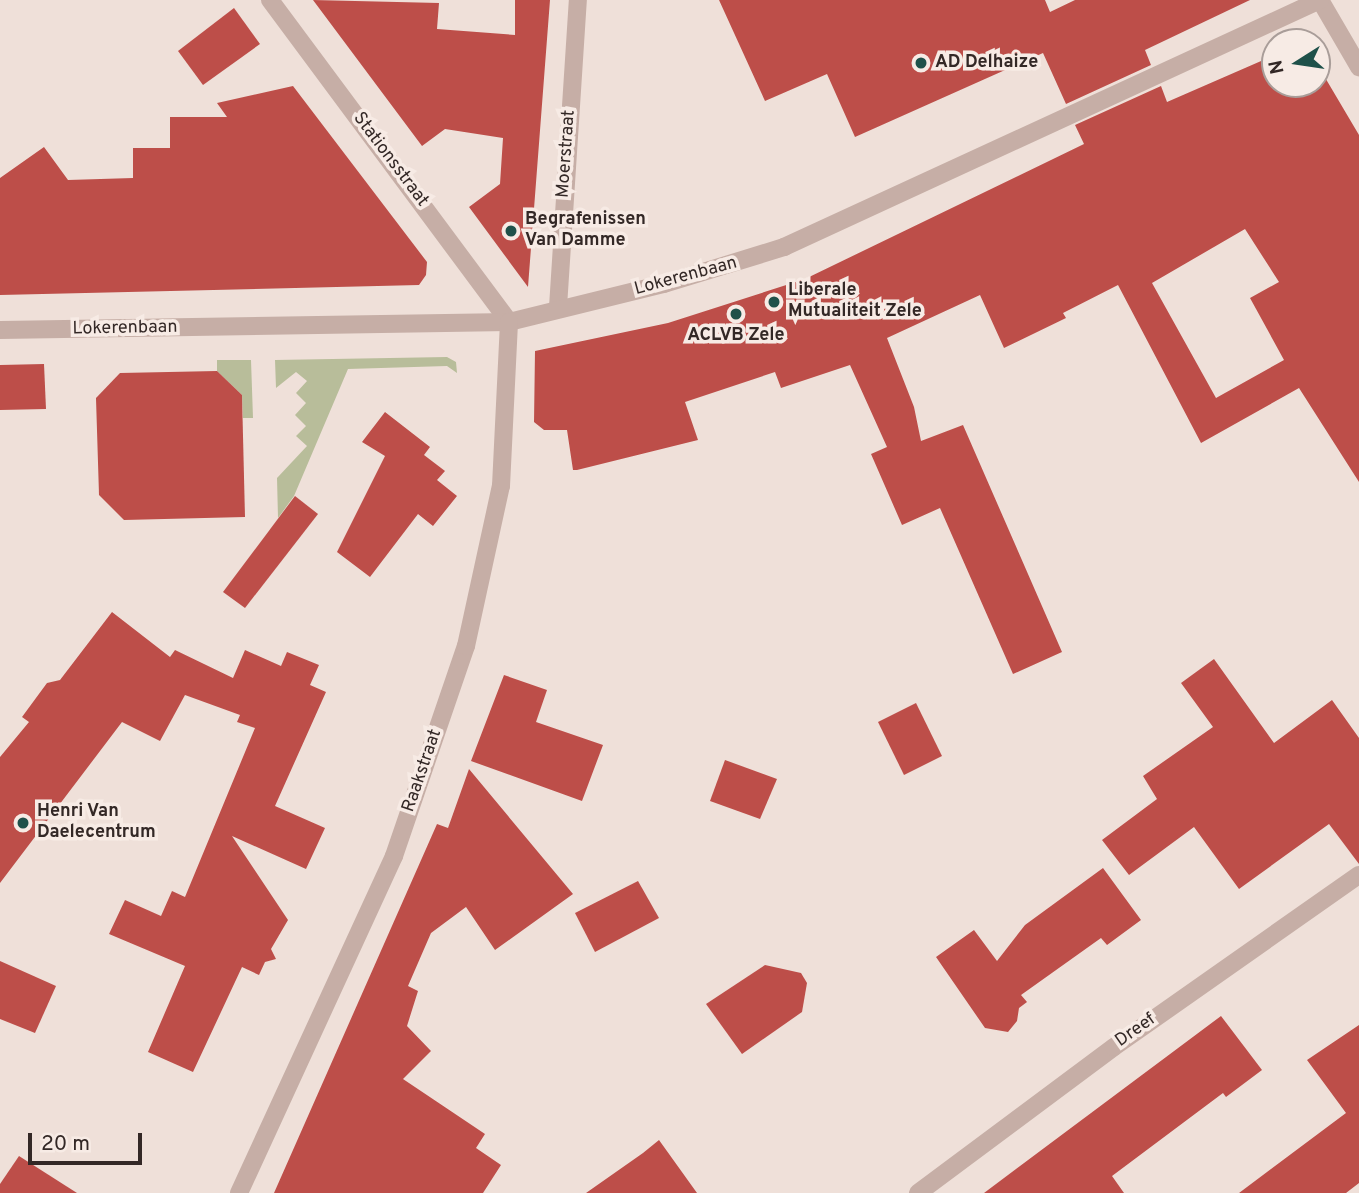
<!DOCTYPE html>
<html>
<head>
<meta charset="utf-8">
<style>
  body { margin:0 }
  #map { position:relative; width:1359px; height:1193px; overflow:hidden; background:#efe0d9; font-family:Overpass,sans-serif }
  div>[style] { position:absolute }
  .green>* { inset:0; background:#b8bd9a }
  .building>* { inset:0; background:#bd4e49 }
  .minor>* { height:18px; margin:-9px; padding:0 9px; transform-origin:9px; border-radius:9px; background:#c6aea6 }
  .dots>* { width:19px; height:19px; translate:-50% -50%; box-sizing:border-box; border:4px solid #f7ebe5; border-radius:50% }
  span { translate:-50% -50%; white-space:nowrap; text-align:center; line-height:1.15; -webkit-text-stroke:7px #f7ebe5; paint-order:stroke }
  .poi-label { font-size:18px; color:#332826; font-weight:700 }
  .left { translate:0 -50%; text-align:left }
  .street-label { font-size:18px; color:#332826 }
  .north { position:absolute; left:1261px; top:28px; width:70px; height:70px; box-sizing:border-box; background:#f7ebe5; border:2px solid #a99d99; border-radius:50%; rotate:258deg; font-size:19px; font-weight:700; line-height:28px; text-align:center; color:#332826 }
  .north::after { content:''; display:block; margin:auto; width:24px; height:32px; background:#1f514a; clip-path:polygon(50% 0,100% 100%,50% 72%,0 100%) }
  .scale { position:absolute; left:28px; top:1133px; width:114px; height:32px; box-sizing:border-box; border:4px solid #332826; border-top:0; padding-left:9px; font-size:21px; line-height:24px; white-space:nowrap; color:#332826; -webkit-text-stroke:5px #f7ebe5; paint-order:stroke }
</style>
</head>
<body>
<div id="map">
  <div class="green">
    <i style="clip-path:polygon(447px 357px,456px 362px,457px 373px,447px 366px,348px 369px,294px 496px,278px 518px,277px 478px,307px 446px,296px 436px,306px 426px,295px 415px,306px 403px,296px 393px,307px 381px,296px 372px,276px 388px,275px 360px)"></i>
    <i style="clip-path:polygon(217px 360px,251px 360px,253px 418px,243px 418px,242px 395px,217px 371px)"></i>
  </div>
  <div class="building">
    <i style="clip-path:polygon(313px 0,439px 3px,437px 29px,515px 35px,515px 0,550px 0,528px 287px,469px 207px,500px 184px,503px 138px,445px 129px,422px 146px)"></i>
    <i style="clip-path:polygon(719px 0,1045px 0,1050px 12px,1075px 0,1250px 0,1145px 50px,1151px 65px,1066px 104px,1043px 53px,855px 137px,827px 74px,765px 101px)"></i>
    <i style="clip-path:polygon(234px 8px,260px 44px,203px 85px,178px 51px)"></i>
    <i style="clip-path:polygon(evenodd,1275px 55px,1275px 84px,1317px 84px,1317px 64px,1359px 135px,1359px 482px,1299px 388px,1201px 443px,1118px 285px,1063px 313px,1066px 318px,1004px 348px,980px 295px,887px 338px,914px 407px,921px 441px,963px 425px,1062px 652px,1013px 674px,940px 508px,902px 525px,871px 454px,887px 447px,850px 365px,781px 388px,775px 372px,685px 402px,698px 440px,577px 470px,573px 470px,567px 430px,544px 430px,534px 422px,535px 351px,668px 323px,805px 279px,1084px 144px,1075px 125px,1161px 86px,1167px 102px,1275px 55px,1245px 229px,1279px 282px,1250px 298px,1284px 360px,1216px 398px,1152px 283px,1245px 229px)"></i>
    <i style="clip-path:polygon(293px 86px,427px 262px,426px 275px,419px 285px,0 295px,0 178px,44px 147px,68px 180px,133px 178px,133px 148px,170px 148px,170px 117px,227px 117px,217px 103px)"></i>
    <i style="clip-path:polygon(44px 364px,46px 409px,0 410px,0 365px)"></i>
    <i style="clip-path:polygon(217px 371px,242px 395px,245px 517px,124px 520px,99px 495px,96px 398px,120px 373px)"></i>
    <i style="clip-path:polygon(385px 412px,430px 447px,424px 455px,445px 471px,437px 480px,457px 496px,433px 526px,418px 514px,370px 577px,337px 552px,385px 456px,362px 442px)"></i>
    <i style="clip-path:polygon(295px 496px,318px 514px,245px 608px,223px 592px)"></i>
    <i style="clip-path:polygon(112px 612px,170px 657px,175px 650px,233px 678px,245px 650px,281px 666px,287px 652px,319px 665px,310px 685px,326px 692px,275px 806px,325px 828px,306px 869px,232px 836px,288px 920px,271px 949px,276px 959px,265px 962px,259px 975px,242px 967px,193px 1072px,148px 1052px,185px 966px,109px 934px,125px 900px,161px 916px,172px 891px,185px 897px,255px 728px,237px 722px,240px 715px,185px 695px,160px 741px,122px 722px,0 883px,0 757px,29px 722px,22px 717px,47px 683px,60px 680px)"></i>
    <i style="clip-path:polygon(1214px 659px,1274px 743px,1332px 700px,1359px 738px,1359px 864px,1329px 824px,1239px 889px,1194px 827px,1129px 875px,1102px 840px,1157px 799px,1143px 776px,1213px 727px,1181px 683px)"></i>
    <i style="clip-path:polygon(504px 675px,547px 690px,536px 722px,603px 745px,582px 801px,471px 761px)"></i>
    <i style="clip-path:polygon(916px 703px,942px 756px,904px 775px,878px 722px)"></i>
    <i style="clip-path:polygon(725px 760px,777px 779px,760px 819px,710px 801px)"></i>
    <i style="clip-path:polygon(469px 769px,573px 894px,495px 950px,466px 907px,431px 933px,408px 986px,418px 991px,407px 1026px,431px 1051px,403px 1079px,485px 1134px,476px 1148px,501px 1165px,483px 1193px,274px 1193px,437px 824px,448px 828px)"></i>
    <i style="clip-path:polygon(1103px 868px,1141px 920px,1107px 945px,1101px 938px,1021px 995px,1027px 1002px,1019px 1008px,1017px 1021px,1008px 1032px,985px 1028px,936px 957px,974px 930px,997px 961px,1025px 925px)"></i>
    <i style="clip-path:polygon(638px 881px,659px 918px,595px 952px,575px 913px)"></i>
    <i style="clip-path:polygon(0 961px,56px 986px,35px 1033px,0 1019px)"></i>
    <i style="clip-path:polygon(765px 965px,801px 973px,807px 983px,802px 1012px,742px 1054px,706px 1004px)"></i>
    <i style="clip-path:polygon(1221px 1016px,1262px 1070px,1226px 1097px,1223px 1093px,1112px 1176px,1124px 1193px,984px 1193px)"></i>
    <i style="clip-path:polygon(1359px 1025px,1359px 1183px,1346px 1193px,1239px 1193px,1346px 1113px,1307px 1060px)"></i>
    <i style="clip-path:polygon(659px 1140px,697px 1193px,586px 1193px,643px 1153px)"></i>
    <i style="clip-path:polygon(19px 1156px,77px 1193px,0 1193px,0 1184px)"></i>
  </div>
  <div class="minor">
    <i style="left:270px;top:0;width:401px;rotate:53.4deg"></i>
    <i style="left:1320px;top:0;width:78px;rotate:59.8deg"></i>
    <i style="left:558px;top:307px;width:308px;rotate:-86.3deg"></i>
    <i style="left:0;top:330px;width:509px;rotate:-0.9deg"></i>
    <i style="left:509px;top:322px;width:160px;rotate:-13.8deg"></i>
    <i style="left:664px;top:284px;width:126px;rotate:-17.1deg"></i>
    <i style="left:784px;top:247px;width:590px;rotate:-24.74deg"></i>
    <i style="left:239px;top:1193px;width:371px;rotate:-65.3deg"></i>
    <i style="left:394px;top:856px;width:222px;rotate:-71.1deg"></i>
    <i style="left:466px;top:646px;width:164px;rotate:-77.7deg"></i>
    <i style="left:501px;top:486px;width:164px;rotate:-87.2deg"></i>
    <i style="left:918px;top:1193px;width:244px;rotate:-36.7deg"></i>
    <i style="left:1114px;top:1047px;width:299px;rotate:-35.1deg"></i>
  </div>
  <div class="dots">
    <i style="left:921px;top:63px;background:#1f514a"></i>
    <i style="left:511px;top:231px;background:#1f514a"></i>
    <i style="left:774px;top:302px;background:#1f514a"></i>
    <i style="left:736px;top:314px;background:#1f514a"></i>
    <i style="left:23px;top:823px;background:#1f514a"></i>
  </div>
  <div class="poi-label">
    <span class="left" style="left:935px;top:63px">AD Delhaize</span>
    <span class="left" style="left:525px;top:231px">Begrafenissen<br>Van Damme</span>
    <span class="left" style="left:788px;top:302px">Liberale<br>Mutualiteit Zele</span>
    <span style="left:736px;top:336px">ACLVB Zele</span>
    <span class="left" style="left:37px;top:823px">Henri Van<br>Daelecentrum</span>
  </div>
  <div class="street-label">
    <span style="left:567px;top:154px;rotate:-86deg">Moerstraat</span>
    <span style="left:390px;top:160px;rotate:53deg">Stationsstraat</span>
    <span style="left:686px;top:277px;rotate:-15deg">Lokerenbaan</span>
    <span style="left:125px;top:329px;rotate:-1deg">Lokerenbaan</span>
    <span style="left:423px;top:771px;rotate:-71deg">Raakstraat</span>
    <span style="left:1136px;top:1031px;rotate:-35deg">Dreef</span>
  </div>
  <div class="north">N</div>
  <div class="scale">20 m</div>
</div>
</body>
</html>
